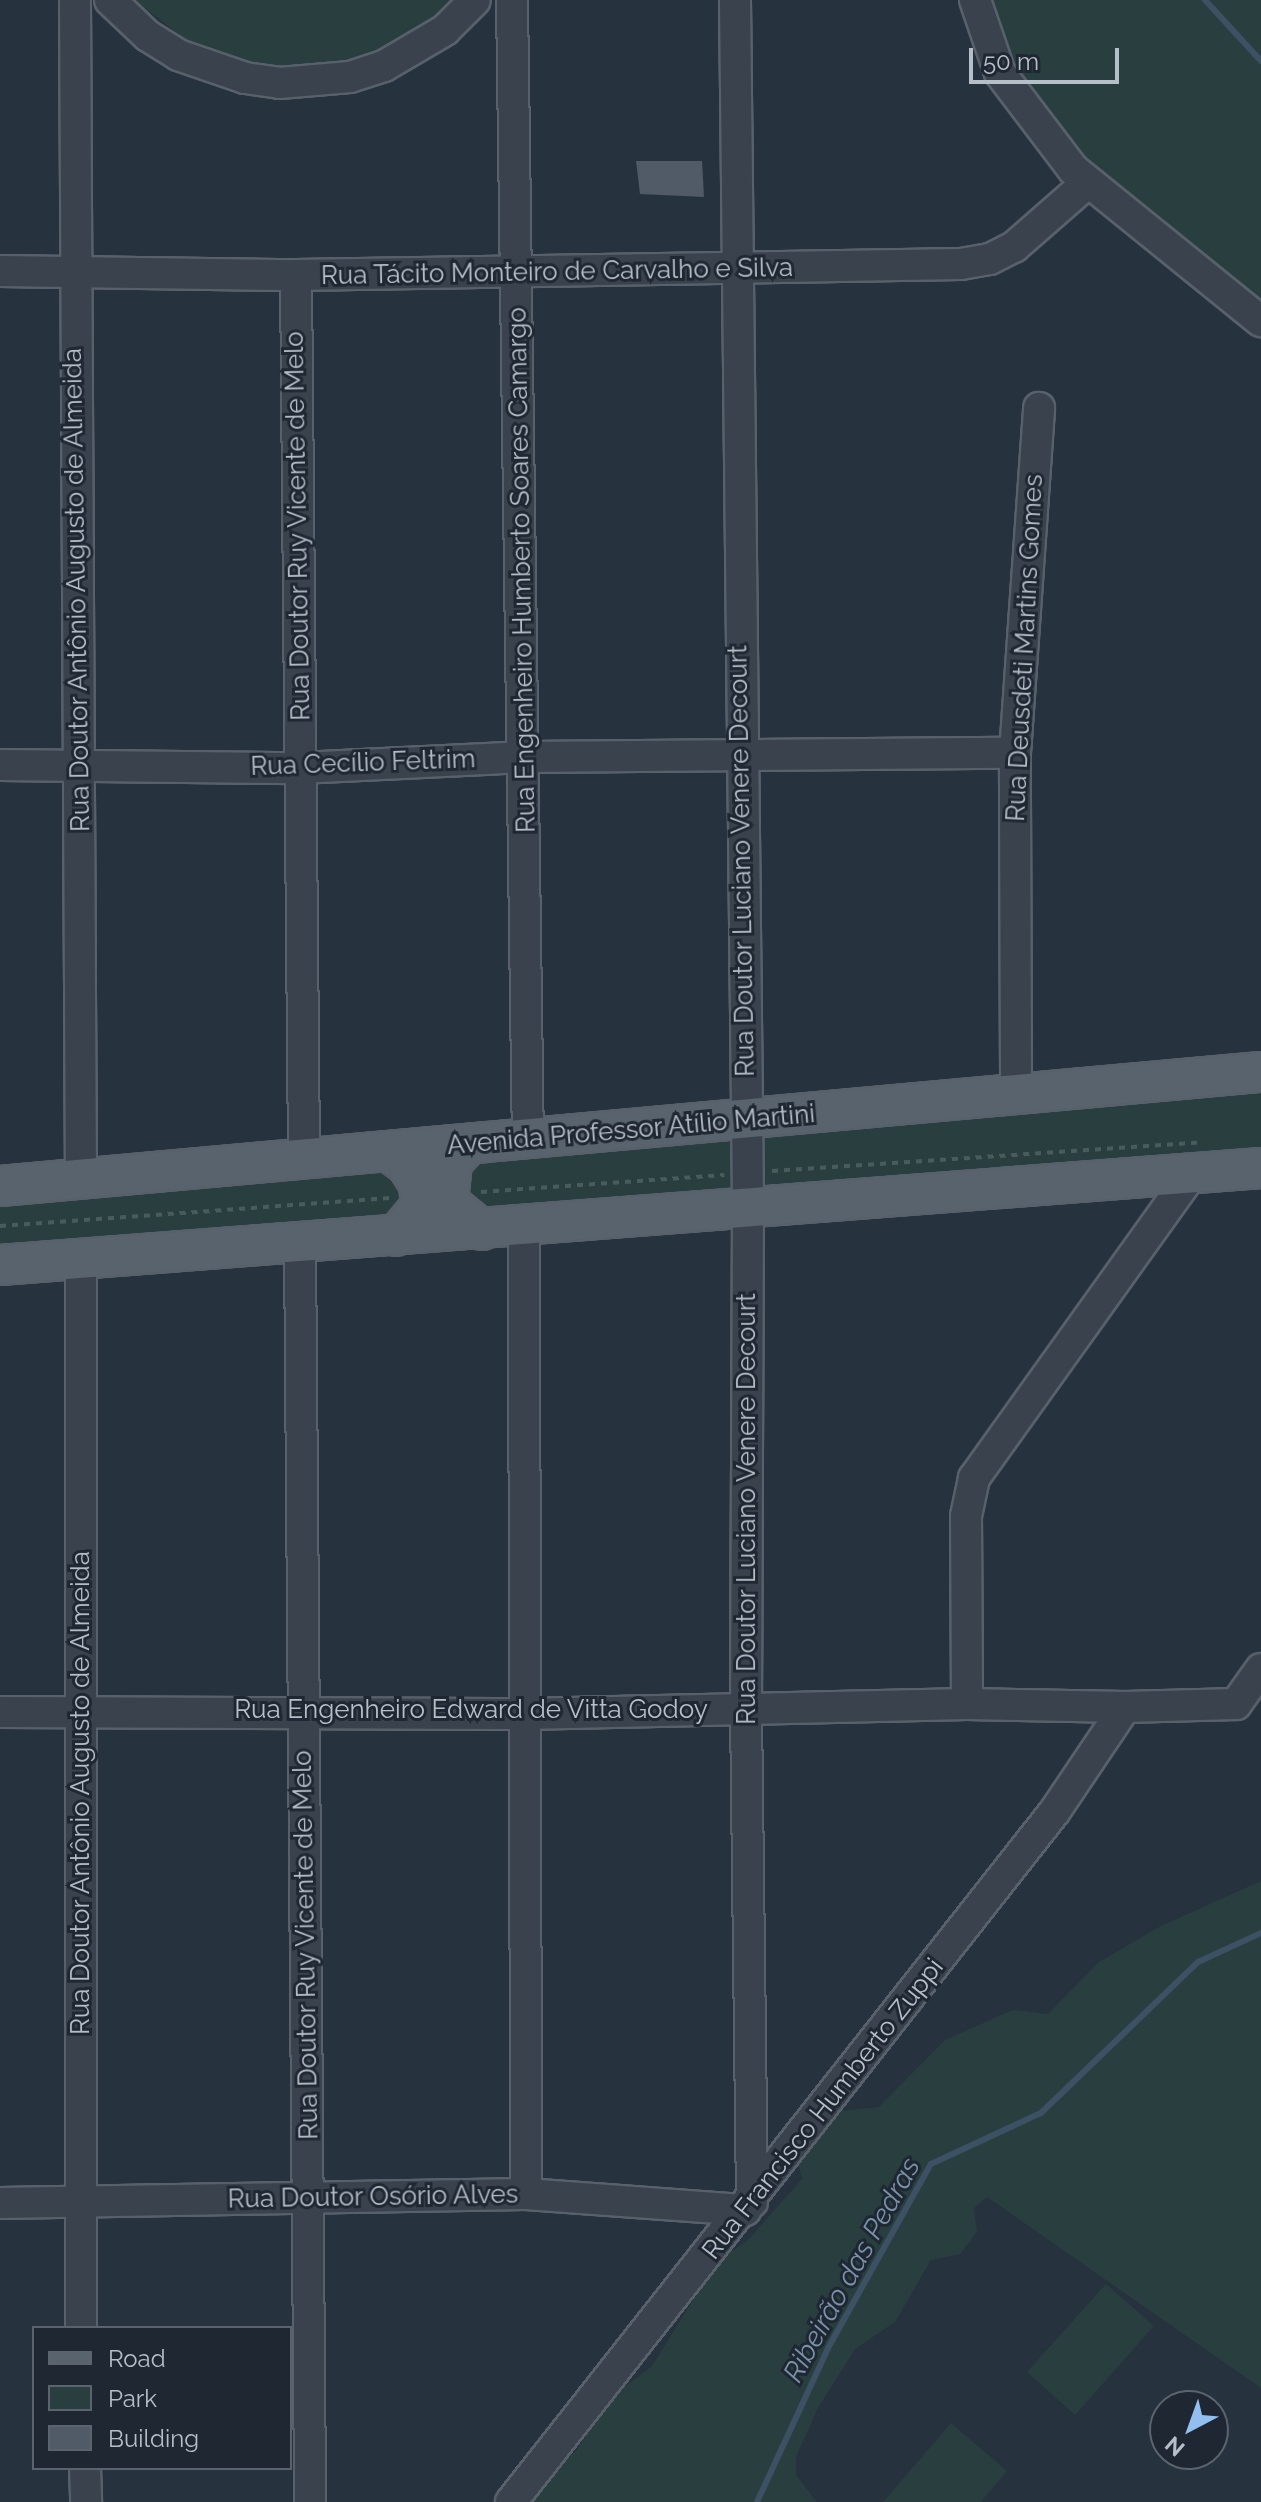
<!DOCTYPE html>
<html>
<head>
<meta charset="utf-8">
<style>
  body { margin:0 }
  #map { position:relative; width:1261px; height:2502px; overflow:hidden; background:#26323d; font-family:Raleway,sans-serif }
  div>[style] { position:absolute }
  .green>* { inset:0; background:#293f3f }
  .stream>* { height:6px; margin:-3px; padding:0 3px; transform-origin:3px; border-radius:3px; background:#3d5164 }
  .building>* { inset:0; background:#505b67 }
  .path>* { height:4px; margin-top:-2px; transform-origin:0; background:repeating-linear-gradient(90deg,#485c5c 0 6px,transparent 0 12px) }
  .roads { filter:drop-shadow(2px 0 #58616b) drop-shadow(-2px 0 #58616b) drop-shadow(0 2px #58616b) drop-shadow(0 -2px #58616b) }
  .minor>* { height:30px; margin:-15px; padding:0 15px; transform-origin:15px; border-radius:15px; background:#3a434d }
  .major>* { height:38px; margin:-19px; padding:0 19px; transform-origin:19px; border-radius:19px; background:#58636d }
  span { translate:-50% -50%; white-space:nowrap; text-align:center; line-height:1.15; -webkit-text-stroke:6px #1f2832; paint-order:stroke }
  .street-label { font-size:26px; color:#b6bec8 }
  .water-label { font-size:28px; color:#7992a9; font-style:italic }
  .legend { position:absolute; left:32px; top:2326px; width:260px; height:144px; box-sizing:border-box; background:#1f2832; border:2px solid #5b646e; margin:0; padding:10px 14px; list-style:none; font-size:24px; color:#b6bec8 }
  .legend li { display:flex; align-items:center; gap:16px; height:40px }
  .legend b { width:40px; border:2px solid #5b646e }
  .north { position:absolute; left:1149px; top:2390px; width:80px; height:80px; box-sizing:border-box; background:#1f2832; border:2px solid #5b646e; border-radius:50%; rotate:221deg; font-size:22px; font-weight:700; line-height:32px; text-align:center; color:#b6bec8 }
  .north::after { content:''; display:block; margin:auto; width:28px; height:36px; background:#93bff0; clip-path:polygon(50% 0,100% 100%,50% 72%,0 100%) }
  .scale { position:absolute; left:969px; top:48px; width:150px; height:36px; box-sizing:border-box; border:4px solid #b6bec8; border-top:0; padding-left:10px; font-size:24px; line-height:28px; white-space:nowrap; color:#b6bec8; -webkit-text-stroke:6px #1f2832; paint-order:stroke }
</style>
</head>
<body>
<div id="map">
  <div class="green">
    <i style="clip-path:polygon(135px 0,452px 0,425px 26px,364px 60px,331px 69px,262px 69px,196px 48px)"></i>
    <i style="clip-path:polygon(982px 0,1261px 0,1261px 306px,1102px 175px,1020px 94px)"></i>
    <i style="clip-path:polygon(1261px 1089px,1261px 1165px,0 1262px,0 1197px)"></i>
    <i style="clip-path:polygon(1261px 1881px,1261px 2388px,987px 2197px,974px 2208px,977px 2232px,960px 2254px,931px 2260px,895px 2322px,855px 2349px,818px 2408px,796px 2457px,796px 2475px,817px 2502px,527px 2502px,539px 2482px,576px 2451px,614px 2395px,652px 2366px,717px 2262px,748px 2240px,802px 2179px,797px 2158px,839px 2111px,879px 2107px,945px 2040px,1013px 2010px,1048px 2014px,1099px 1962px,1161px 1926px)"></i>
    <i style="clip-path:polygon(1106px 2284px,1154px 2326px,1075px 2415px,1027px 2372px)"></i>
    <i style="clip-path:polygon(951px 2423px,1007px 2471px,981px 2502px,883px 2502px)"></i>
  </div>
  <div class="stream">
    <i style="left:1205px;top:0;width:83px;rotate:47.4deg"></i>
    <i style="left:757px;top:2502px;width:170px;rotate:-65.2deg"></i>
    <i style="left:828px;top:2348px;width:211px;rotate:-60.8deg"></i>
    <i style="left:931px;top:2164px;width:121px;rotate:-24.9deg"></i>
    <i style="left:1041px;top:2113px;width:218px;rotate:-43.9deg"></i>
    <i style="left:1198px;top:1962px;width:69px;rotate:-24.7deg"></i>
  </div>
  <div class="building">
    <i style="clip-path:polygon(636px 161px,702px 161px,704px 197px,640px 194px)"></i>
  </div>
  <div class="path">
    <i style="left:772px;top:1171px;width:432px;rotate:-3.8deg"></i>
    <i style="left:481px;top:1192px;width:244px;rotate:-4deg"></i>
    <i style="left:0;top:1226px;width:394px;rotate:-4.1deg"></i>
  </div>
  <div class="roads">
    <div class="minor">
      <i style="left:75px;top:0;width:1180px;rotate:89.71deg"></i>
      <i style="left:110px;top:0;width:52px;rotate:43.5deg"></i>
      <i style="left:148px;top:36px;width:36px;rotate:32deg"></i>
      <i style="left:178px;top:55px;width:71px;rotate:18.9deg"></i>
      <i style="left:245px;top:78px;width:35px;rotate:8deg"></i>
      <i style="left:280px;top:83px;width:70px;rotate:-4.9deg"></i>
      <i style="left:350px;top:77px;width:36px;rotate:-18deg"></i>
      <i style="left:384px;top:66px;width:71px;rotate:-30.5deg"></i>
      <i style="left:445px;top:30px;width:42px;rotate:-45deg"></i>
      <i style="left:512px;top:0;width:1140px;rotate:89.2deg"></i>
      <i style="left:735px;top:0;width:1209px;rotate:89.38deg"></i>
      <i style="left:748px;top:1209px;width:500px;rotate:90.23deg"></i>
      <i style="left:746px;top:1709px;width:493px;rotate:89.3deg"></i>
      <i style="left:975px;top:0;width:77px;rotate:71.1deg"></i>
      <i style="left:1000px;top:73px;width:121px;rotate:52.8deg"></i>
      <i style="left:1073px;top:169px;width:242px;rotate:39deg"></i>
      <i style="left:0;top:271px;width:296px;rotate:0.8deg"></i>
      <i style="left:296px;top:275px;width:665px;rotate:-0.95deg"></i>
      <i style="left:961px;top:264px;width:29px;rotate:-10deg"></i>
      <i style="left:990px;top:259px;width:27px;rotate:-27deg"></i>
      <i style="left:1014px;top:247px;width:97px;rotate:-41.2deg"></i>
      <i style="left:296px;top:275px;width:886px;rotate:89.48deg"></i>
      <i style="left:0;top:765px;width:300px;rotate:0.6deg"></i>
      <i style="left:300px;top:768px;width:226px;rotate:-2.8deg"></i>
      <i style="left:526px;top:757px;width:489px;rotate:-0.5deg"></i>
      <i style="left:1016px;top:1079px;width:326px;rotate:-90.2deg"></i>
      <i style="left:1015px;top:753px;width:346px;rotate:-86deg"></i>
      <i style="left:524px;top:1226px;width:968px;rotate:89.88deg"></i>
      <i style="left:300px;top:1243px;width:1259px;rotate:89.54deg"></i>
      <i style="left:81px;top:1259px;width:1069px;rotate:90deg"></i>
      <i style="left:967px;top:1704px;width:188px;rotate:-90.3deg"></i>
      <i style="left:966px;top:1516px;width:39px;rotate:-78deg"></i>
      <i style="left:974px;top:1478px;width:375px;rotate:-54.4deg"></i>
      <i style="left:0;top:1712px;width:525px;rotate:0.22deg"></i>
      <i style="left:525px;top:1714px;width:442px;rotate:-1.3deg"></i>
      <i style="left:967px;top:1704px;width:158px;rotate:1.1deg"></i>
      <i style="left:1125px;top:1707px;width:111px;rotate:-1.5deg"></i>
      <i style="left:1236px;top:1704px;width:43px;rotate:-54.5deg"></i>
      <i style="left:0;top:2203px;width:526px;rotate:-0.98deg"></i>
      <i style="left:526px;top:2194px;width:220px;rotate:4.2deg"></i>
      <i style="left:85px;top:2468px;width:34px;rotate:88deg"></i>
      <i style="left:511px;top:2502px;width:879px;rotate:-51.79deg"></i>
      <i style="left:1055px;top:1811px;width:125px;rotate:-56.1deg"></i>
    </div>
    <div class="major">
      <i style="left:468px;top:1145px;width:23px;rotate:133deg"></i>
      <i style="left:452px;top:1162px;width:40px;rotate:95.7deg"></i>
      <i style="left:448px;top:1202px;width:44px;rotate:39.5deg"></i>
      <i style="left:389px;top:1152px;width:22px;rotate:36deg"></i>
      <i style="left:407px;top:1165px;width:22px;rotate:58deg"></i>
      <i style="left:419px;top:1184px;width:22px;rotate:85deg"></i>
      <i style="left:421px;top:1206px;width:39px;rotate:130deg"></i>
      <i style="left:0;top:1186px;width:1266px;rotate:-5.17deg"></i>
      <i style="left:0;top:1265px;width:1265px;rotate:-4.4deg"></i>
    </div>
  </div>
  <div class="street-label">
    <span style="left:557px;top:272px;rotate:-1deg">Rua Tácito Monteiro de Carvalho e Silva</span>
    <span style="left:298px;top:526px;rotate:-91deg">Rua Doutor Ruy Vicente de Melo</span>
    <span style="left:522px;top:570px;rotate:-91deg">Rua Engenheiro Humberto Soares Camargo</span>
    <span style="left:77px;top:590px;rotate:-91deg">Rua Doutor Antônio Augusto de Almeida</span>
    <span style="left:1025px;top:648px;rotate:-87deg">Rua Deusdeti Martins Gomes</span>
    <span style="left:363px;top:763px;rotate:-2deg">Rua Cecílio Feltrim</span>
    <span style="left:742px;top:861px;rotate:-91deg">Rua Doutor Luciano Venere Decourt</span>
    <span style="left:631px;top:1130px;rotate:-5deg">Avenida Professor Atílio Martini</span>
    <span style="left:747px;top:1509px;rotate:-90deg">Rua Doutor Luciano Venere Decourt</span>
    <span style="left:471px;top:1710px">Rua Engenheiro Edward de Vitta Godoy</span>
    <span style="left:81px;top:1793px;rotate:-90deg">Rua Doutor Antônio Augusto de Almeida</span>
    <span style="left:306px;top:1945px;rotate:-91deg">Rua Doutor Ruy Vicente de Melo</span>
    <span style="left:823px;top:2109px;rotate:-52deg">Rua Francisco Humberto Zuppi</span>
    <span style="left:373px;top:2197px;rotate:-1deg">Rua Doutor Osório Alves</span>
  </div>
  <div class="water-label">
    <span style="left:852px;top:2270px;rotate:-61deg">Ribeirão das Pedras</span>
  </div>
  <ul class="legend">
  <li><b style="height:10px;background:#58636d"></b>Road</li>
  <li><b style="height:22px;background:#293f3f"></b>Park</li>
  <li><b style="height:22px;background:#505b67"></b>Building</li>
  </ul>
  <div class="north">N</div>
  <div class="scale">50 m</div>
</div>
</body>
</html>
